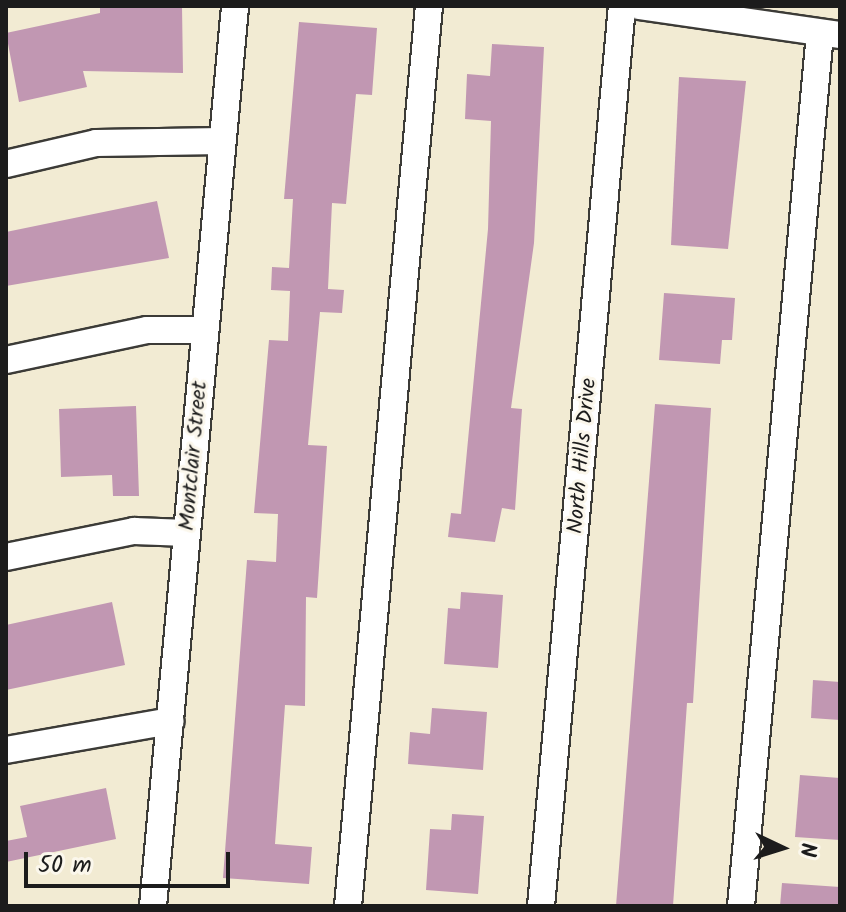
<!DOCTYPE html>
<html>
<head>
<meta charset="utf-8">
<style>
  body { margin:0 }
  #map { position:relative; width:846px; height:912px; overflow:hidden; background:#f2ebd3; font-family:Kalam,sans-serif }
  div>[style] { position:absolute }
  .building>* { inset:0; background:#c197b2 }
  .roads { filter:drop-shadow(2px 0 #3c3b37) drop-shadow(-2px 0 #3c3b37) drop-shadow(0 2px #3c3b37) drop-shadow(0 -2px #3c3b37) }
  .minor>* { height:26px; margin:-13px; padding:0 13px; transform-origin:13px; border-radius:13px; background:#fff }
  span { translate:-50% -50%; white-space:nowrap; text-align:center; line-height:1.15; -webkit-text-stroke:6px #fbf7ec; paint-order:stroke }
  .street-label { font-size:22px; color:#1c1c1c }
  .frame { position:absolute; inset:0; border:8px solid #1c1c1c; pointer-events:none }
  .north { position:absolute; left:742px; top:808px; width:80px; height:80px; -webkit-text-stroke:6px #fbf7ec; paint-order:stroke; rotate:94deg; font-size:22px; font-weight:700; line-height:32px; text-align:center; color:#1c1c1c }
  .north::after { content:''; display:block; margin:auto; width:28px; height:36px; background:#1c1c1c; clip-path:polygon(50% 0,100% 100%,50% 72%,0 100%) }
  .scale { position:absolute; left:24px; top:852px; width:206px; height:36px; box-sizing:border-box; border:4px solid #1c1c1c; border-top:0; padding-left:10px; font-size:24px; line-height:28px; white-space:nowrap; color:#1c1c1c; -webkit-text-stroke:6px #fbf7ec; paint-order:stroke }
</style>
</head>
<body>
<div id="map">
  <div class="building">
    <i style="clip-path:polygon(100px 6px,182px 6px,183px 73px,83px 71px,87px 87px,19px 102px,6px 33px,100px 13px)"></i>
    <i style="clip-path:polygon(299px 22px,377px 28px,372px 95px,356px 94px,346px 204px,332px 203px,328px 289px,344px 290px,342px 313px,320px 312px,308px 445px,327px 446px,317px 598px,306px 597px,305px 706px,285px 705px,275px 844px,312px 847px,309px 884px,223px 878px,247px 560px,276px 562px,278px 514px,254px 513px,269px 340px,288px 341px,290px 291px,271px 290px,272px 267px,289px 268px,293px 199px,284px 199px)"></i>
    <i style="clip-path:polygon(492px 44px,544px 47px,534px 243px,511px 408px,522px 409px,515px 510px,502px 508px,495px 542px,448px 537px,451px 513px,461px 514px,488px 229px,491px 121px,465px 119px,467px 74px,490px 76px)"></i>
    <i style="clip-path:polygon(679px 77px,746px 81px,728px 249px,671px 245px)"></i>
    <i style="clip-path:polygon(157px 201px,169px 258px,6px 286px,6px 232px)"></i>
    <i style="clip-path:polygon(664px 293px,735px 298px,732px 340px,722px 340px,720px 364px,659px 360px)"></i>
    <i style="clip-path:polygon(655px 404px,711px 408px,693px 703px,687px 703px,673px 906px,616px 906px)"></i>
    <i style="clip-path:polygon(136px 406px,139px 496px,113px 496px,112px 475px,61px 477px,59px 409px)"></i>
    <i style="clip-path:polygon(461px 592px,503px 595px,498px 668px,444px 664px,448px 608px,460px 609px)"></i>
    <i style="clip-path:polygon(112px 602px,125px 665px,6px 690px,6px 625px)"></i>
    <i style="clip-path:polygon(813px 680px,840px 682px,840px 720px,811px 718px)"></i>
    <i style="clip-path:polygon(432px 708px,487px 712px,483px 770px,408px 764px,410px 732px,430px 734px)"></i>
    <i style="clip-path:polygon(800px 775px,840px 778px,840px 840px,795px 837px)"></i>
    <i style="clip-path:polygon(106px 788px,116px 839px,6px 862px,6px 841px,27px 837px,20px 806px)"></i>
    <i style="clip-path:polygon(452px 814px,484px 816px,478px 894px,426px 890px,430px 829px,451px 830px)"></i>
    <i style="clip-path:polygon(782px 883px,840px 887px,840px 906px,780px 906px)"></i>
  </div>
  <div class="roads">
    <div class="minor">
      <i style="left:639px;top:6px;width:203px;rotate:8.2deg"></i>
      <i style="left:6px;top:164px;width:92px;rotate:-13.1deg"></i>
      <i style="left:96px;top:143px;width:126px;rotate:-0.9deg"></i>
      <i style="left:6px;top:360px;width:144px;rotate:-12deg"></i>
      <i style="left:147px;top:330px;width:58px"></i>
      <i style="left:6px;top:557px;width:131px;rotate:-11.5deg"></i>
      <i style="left:134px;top:531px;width:53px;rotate:2.2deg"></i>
      <i style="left:6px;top:750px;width:167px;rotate:-10deg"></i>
      <i style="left:153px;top:906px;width:904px;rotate:-84.79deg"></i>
      <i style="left:348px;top:906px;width:904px;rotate:-84.86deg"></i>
      <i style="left:541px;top:906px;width:904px;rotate:-84.86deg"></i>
      <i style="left:741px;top:906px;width:877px;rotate:-84.83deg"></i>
    </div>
  </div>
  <div class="street-label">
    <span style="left:194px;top:456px;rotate:-85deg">Montclair Street</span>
    <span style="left:583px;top:456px;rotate:-85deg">North Hills Drive</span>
  </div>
  <div class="frame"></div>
  <div class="north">N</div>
  <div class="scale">50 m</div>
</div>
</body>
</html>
